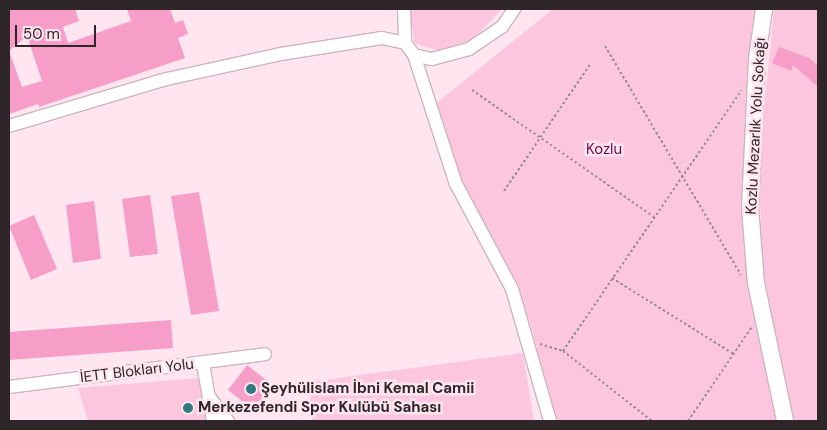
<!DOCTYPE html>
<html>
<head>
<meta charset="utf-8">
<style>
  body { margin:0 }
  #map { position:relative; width:827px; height:430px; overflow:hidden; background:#fee5f0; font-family:"DM Sans",sans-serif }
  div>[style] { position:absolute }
  .green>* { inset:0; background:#fcc6de }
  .building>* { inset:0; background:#f69ec8 }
  .path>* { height:2px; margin-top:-1px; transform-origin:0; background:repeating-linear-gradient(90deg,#9b8a91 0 2.5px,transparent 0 5px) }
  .roads { filter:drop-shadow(1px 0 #cdb5bf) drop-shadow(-1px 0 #cdb5bf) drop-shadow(0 1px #cdb5bf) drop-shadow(0 -1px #cdb5bf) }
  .minor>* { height:12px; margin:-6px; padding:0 6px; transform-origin:6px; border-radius:6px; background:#fff }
  .tertiary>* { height:16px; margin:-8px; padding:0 8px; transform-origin:8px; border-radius:8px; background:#fff }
  .dots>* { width:14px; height:14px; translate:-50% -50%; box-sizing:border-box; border:2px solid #fee5f0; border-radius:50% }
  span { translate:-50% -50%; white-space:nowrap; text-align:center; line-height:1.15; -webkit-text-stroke:5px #fee5f0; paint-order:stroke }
  .street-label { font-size:15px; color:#2f262a }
  .park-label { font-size:15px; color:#71074a }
  .poi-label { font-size:15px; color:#2f262a; font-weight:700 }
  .left { translate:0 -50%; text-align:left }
  .frame { position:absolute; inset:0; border:10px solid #2f262a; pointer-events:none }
  .scale { position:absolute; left:15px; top:25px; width:81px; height:22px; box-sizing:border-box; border:2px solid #2f262a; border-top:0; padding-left:6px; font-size:15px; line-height:18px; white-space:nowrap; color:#2f262a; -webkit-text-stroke:4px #fee5f0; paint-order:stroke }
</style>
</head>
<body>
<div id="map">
  <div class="green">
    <i style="clip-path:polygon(410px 9px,502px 9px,473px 39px,439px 51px,414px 43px)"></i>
    <i style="clip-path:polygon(553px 9px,757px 9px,743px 214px,747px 281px,777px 421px,556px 421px,530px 322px,507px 269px,463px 184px,434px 105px)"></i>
    <i style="clip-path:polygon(774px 9px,818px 9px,818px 421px,792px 421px,762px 268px,759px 162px)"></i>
    <i style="clip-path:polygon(523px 353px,534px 421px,312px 421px,309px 382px)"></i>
    <i style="clip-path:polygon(200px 378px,221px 421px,88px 421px,78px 388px)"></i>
  </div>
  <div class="building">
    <i style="clip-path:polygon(9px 9px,75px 9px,79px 21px,63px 27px,68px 43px,131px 21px,127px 9px,170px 9px,175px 23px,183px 20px,188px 34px,178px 38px,185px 58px,39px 107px,38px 104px,9px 114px,9px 51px,22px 87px,42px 81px,27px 36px,9px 51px)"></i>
    <i style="clip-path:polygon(779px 47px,809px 58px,818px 66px,818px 87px,793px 65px,791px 71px,772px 63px)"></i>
    <i style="clip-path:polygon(199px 192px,219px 311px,191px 315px,171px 196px)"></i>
    <i style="clip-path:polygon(150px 195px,158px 254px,130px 257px,122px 199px)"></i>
    <i style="clip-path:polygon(94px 201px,101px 259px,73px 263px,66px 205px)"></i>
    <i style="clip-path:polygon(34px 215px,57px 269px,31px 280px,9px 226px)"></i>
    <i style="clip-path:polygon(171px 320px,173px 348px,9px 360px,9px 332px)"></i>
    <i style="clip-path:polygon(247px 365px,275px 387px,256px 412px,228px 390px)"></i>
  </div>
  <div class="path">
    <i style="left:605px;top:46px;width:266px;rotate:59.3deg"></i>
    <i style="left:472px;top:90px;width:222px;rotate:34.9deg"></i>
    <i style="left:504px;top:191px;width:155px;rotate:-55.8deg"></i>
    <i style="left:612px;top:278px;width:145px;rotate:32deg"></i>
    <i style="left:540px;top:344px;width:24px;rotate:17deg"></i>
    <i style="left:563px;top:351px;width:316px;rotate:-55.6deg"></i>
    <i style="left:563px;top:351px;width:113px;rotate:38.2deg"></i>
    <i style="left:688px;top:421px;width:114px;rotate:-55.8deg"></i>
  </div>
  <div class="roads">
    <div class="minor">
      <i style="left:404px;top:9px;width:34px;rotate:88deg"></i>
      <i style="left:405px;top:43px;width:15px;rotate:53deg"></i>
      <i style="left:414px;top:55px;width:136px;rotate:72deg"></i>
      <i style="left:456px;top:184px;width:119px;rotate:61.9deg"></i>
      <i style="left:512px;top:289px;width:137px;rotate:73.9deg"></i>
      <i style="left:414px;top:55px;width:18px;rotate:13deg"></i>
      <i style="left:432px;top:59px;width:38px;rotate:-15deg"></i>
      <i style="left:469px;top:49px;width:40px;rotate:-34deg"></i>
      <i style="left:502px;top:27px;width:22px;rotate:-56deg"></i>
      <i style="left:9px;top:126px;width:165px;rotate:-16.6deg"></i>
      <i style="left:167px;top:79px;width:117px;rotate:-12.4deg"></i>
      <i style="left:281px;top:54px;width:102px;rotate:-9deg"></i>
      <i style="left:382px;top:38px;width:24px;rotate:12deg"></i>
      <i style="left:203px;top:364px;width:58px;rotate:80deg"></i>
      <i style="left:9px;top:387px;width:258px;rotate:-7.3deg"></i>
      <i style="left:210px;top:398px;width:29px;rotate:52deg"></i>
    </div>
    <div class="tertiary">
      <i style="left:764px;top:9px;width:50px;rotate:98deg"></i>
      <i style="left:757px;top:59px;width:148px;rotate:92.7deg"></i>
      <i style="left:750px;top:207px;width:76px;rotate:85.5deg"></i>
      <i style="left:756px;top:283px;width:141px;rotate:78.1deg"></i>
    </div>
  </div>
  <div class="dots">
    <i style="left:251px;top:389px;background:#317b7e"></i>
    <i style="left:188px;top:408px;background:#317b7e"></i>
  </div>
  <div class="street-label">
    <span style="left:756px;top:126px;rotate:-87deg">Kozlu Mezarlık Yolu Sokağı</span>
    <span style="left:137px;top:371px;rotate:-7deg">İETT Blokları Yolu</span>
  </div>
  <div class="park-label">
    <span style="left:604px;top:150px">Kozlu</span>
  </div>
  <div class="poi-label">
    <span class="left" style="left:261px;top:389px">Şeyhülislam İbni Kemal Camii</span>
    <span class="left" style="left:198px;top:408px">Merkezefendi Spor Kulübü Sahası</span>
  </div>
  <div class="frame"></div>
  <div class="scale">50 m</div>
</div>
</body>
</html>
